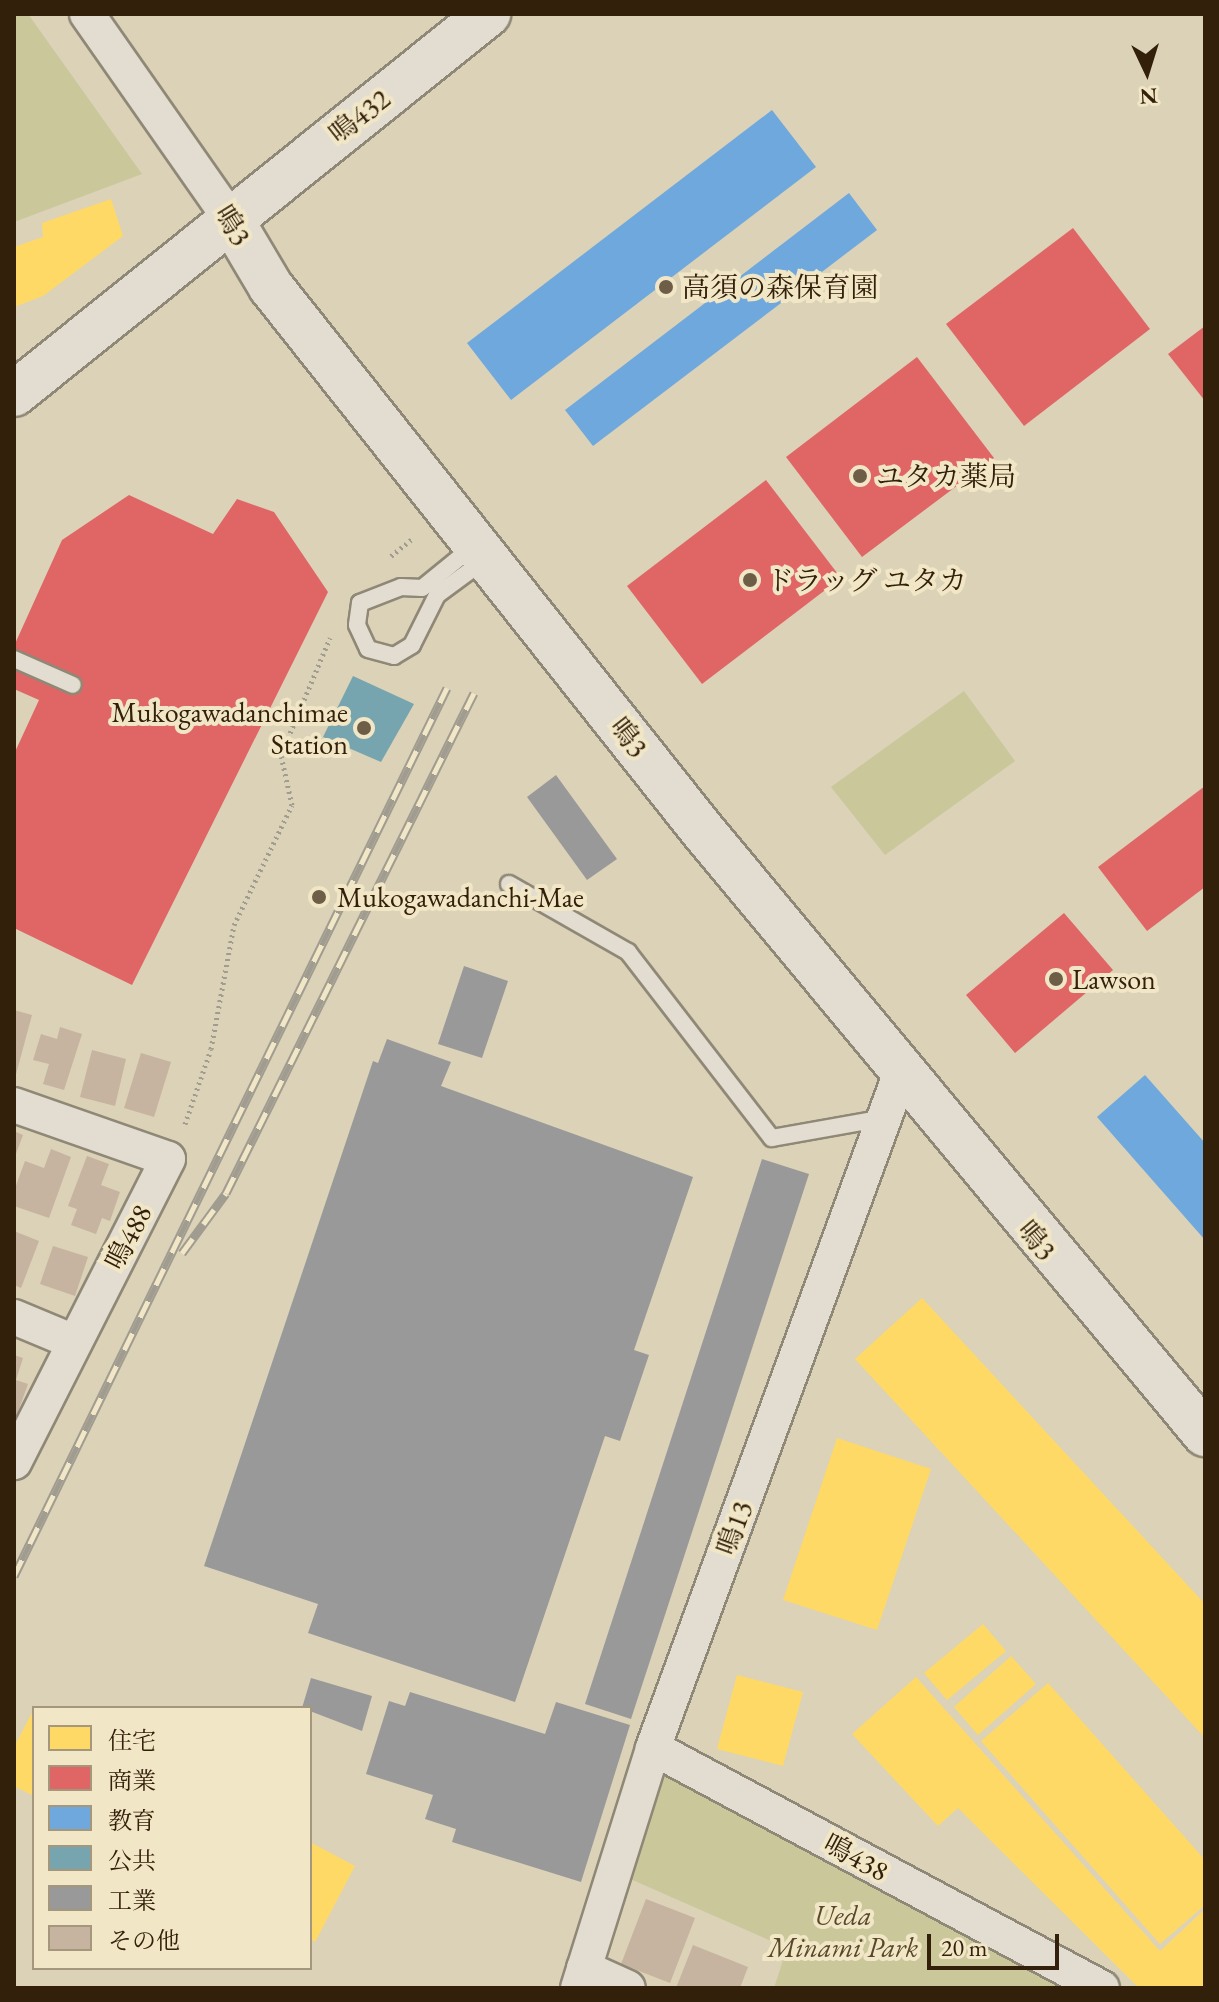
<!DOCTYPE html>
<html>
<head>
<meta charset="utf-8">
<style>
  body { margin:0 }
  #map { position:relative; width:1219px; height:2002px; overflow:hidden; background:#dbd2b7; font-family:"EB Garamond","Noto Serif JP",serif }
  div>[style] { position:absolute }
  .green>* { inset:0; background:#cac79a }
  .homes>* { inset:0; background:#ffd966 }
  .shops>* { inset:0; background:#e06666 }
  .schools>* { inset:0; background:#6fa8dc }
  .public>* { inset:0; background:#76a5af }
  .industry>* { inset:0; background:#999 }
  .building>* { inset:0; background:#c6b4a0 }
  .path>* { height:5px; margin-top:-2.5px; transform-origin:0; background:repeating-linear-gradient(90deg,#a19c90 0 2px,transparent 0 6px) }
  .roads { filter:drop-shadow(2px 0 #908876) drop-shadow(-2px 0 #908876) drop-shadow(0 2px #908876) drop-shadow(0 -2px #908876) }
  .lane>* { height:16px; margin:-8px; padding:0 8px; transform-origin:8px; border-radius:8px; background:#e2ddd0 }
  .street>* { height:34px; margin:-17px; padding:0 17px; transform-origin:17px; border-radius:17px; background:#e2ddd0 }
  .secondary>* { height:44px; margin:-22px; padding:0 22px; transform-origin:22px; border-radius:22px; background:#e2ddd0 }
  .rail>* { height:9px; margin-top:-4.5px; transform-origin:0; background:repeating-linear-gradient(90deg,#f1e6c6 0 18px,#a19c90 0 36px); box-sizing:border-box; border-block:2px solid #a19c90 }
  .dots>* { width:22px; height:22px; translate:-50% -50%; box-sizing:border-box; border:4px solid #f1e6c6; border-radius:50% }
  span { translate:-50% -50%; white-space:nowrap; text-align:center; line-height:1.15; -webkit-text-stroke:8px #f1e6c6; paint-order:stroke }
  .street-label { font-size:28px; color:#33200a }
  .poi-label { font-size:28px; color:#33200a }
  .left { translate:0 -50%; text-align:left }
  .right { translate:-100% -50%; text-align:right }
  .park-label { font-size:28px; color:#564828; font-style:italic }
  .frame { position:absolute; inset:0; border:16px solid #33200a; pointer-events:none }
  .legend { position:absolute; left:32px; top:1706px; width:280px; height:264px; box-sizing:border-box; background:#f1e6c6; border:2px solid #a5977b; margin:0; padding:10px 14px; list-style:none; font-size:24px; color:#33200a }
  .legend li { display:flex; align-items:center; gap:16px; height:40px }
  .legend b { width:40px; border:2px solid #a5977b }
  .north { position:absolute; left:1107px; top:32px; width:80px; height:80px; -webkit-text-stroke:6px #f1e6c6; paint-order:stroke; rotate:176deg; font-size:22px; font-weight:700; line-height:32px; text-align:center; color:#33200a }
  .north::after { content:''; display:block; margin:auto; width:28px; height:36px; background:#33200a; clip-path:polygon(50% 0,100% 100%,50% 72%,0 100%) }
  .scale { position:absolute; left:927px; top:1934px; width:132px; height:36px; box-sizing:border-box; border:4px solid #33200a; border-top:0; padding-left:10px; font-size:24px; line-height:28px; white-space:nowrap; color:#33200a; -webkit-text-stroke:6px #f1e6c6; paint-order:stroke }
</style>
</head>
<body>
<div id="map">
  <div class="green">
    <i style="clip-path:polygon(14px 14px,28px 14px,142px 174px,14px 222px)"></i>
    <i style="clip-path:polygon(964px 691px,1015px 761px,885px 855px,831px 787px)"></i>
    <i style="clip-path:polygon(661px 1768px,1068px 1988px,774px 1988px,787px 1948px,628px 1878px)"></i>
  </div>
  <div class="homes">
    <i style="clip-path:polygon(111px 199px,123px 236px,43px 296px,14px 307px,14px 247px,43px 237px,42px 223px)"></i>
    <i style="clip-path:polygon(922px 1298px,1205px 1604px,1205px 1738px,855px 1359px)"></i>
    <i style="clip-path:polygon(837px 1438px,931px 1469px,877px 1630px,783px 1600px)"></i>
    <i style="clip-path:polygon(983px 1624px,1006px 1651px,947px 1700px,924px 1673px)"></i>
    <i style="clip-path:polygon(1011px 1656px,1036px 1684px,978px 1735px,954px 1707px)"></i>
    <i style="clip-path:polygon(737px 1675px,803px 1692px,783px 1766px,717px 1749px)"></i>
    <i style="clip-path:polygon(916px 1677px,1160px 1951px,1205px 1909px,1205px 1988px,1139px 1988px,958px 1808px,938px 1826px,852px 1734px)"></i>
    <i style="clip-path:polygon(1048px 1683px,1205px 1860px,1205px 1905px,1160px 1944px,981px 1741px)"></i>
    <i style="clip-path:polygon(34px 1709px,34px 1796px,14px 1786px,14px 1747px)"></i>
    <i style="clip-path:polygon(310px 1842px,355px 1866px,315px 1942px,310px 1939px)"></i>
  </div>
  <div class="shops">
    <i style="clip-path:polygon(1073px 228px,1150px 329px,1024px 426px,946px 324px)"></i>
    <i style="clip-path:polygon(1205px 326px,1205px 401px,1168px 354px)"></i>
    <i style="clip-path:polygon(917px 357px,994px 458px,862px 557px,786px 457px)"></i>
    <i style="clip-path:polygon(766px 480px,841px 578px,702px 684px,627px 586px)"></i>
    <i style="clip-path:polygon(129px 495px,213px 534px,237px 499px,274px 512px,328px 592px,132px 985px,14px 928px,14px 754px,39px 700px,14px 689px,14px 646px,62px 540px)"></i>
    <i style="clip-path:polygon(1205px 786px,1205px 887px,1147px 931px,1098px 867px)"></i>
    <i style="clip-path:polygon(1064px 913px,1113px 970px,1015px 1053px,966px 995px)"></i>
  </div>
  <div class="schools">
    <i style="clip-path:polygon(772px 110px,816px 167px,511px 400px,467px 343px)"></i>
    <i style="clip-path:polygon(849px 193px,877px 230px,593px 446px,565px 410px)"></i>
    <i style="clip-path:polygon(1145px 1075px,1205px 1143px,1205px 1240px,1097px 1117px)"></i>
  </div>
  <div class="public">
    <i style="clip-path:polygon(353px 676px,414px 704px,381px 762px,323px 737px)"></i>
  </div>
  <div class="industry">
    <i style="clip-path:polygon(556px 775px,617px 859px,587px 880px,527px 797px)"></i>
    <i style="clip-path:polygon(464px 966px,508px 981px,482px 1058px,438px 1044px)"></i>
    <i style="clip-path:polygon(387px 1039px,451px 1062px,441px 1086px,693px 1177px,634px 1350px,649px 1355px,620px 1441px,605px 1436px,515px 1702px,308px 1633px,318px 1604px,204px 1566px,373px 1061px,378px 1063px)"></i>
    <i style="clip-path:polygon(762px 1159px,809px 1174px,631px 1719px,585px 1704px)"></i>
    <i style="clip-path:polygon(311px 1678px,372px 1696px,362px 1731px,302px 1708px)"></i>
    <i style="clip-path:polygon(410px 1692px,545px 1734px,556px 1702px,630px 1725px,581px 1882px,452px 1842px,456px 1829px,425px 1819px,433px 1795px,366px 1774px,389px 1701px,405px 1706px)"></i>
  </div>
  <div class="building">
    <i style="clip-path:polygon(14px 1010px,32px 1015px,15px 1078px,14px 1078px)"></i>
    <i style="clip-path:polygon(60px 1027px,82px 1034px,64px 1090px,43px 1084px,49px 1064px,33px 1060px,41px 1034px,57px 1039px)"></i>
    <i style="clip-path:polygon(92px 1050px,126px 1059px,115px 1106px,80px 1097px)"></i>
    <i style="clip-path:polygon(141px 1053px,171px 1062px,154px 1117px,124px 1108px)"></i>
    <i style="clip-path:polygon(14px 1131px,23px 1135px,14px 1159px)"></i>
    <i style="clip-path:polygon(51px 1149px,71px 1157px,49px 1218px,14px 1206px,14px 1191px,25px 1161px,44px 1168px)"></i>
    <i style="clip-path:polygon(87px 1156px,109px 1164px,101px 1185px,120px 1192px,110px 1221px,102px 1218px,96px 1234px,71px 1225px,77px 1209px,68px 1206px)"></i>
    <i style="clip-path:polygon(14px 1231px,39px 1241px,21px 1288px,14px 1285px)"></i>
    <i style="clip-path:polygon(53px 1246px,88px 1257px,75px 1296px,40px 1284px)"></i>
    <i style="clip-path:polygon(14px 1355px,23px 1358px,16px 1380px,28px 1384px,14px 1423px)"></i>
    <i style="clip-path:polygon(646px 1899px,695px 1918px,670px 1983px,621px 1964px)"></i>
    <i style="clip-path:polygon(693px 1945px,748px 1967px,740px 1988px,676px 1988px)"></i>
  </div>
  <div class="path">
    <i style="left:391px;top:556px;width:28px;rotate:-39deg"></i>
    <i style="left:185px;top:1124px;width:79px;rotate:-70.9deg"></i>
    <i style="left:211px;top:1049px;width:126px;rotate:-79.5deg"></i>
    <i style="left:234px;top:925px;width:133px;rotate:-64.2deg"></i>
    <i style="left:292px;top:805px;width:51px;rotate:-102.4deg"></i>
    <i style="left:281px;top:755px;width:127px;rotate:-67.3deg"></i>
  </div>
  <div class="roads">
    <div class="lane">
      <i style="left:475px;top:545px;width:68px;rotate:140.9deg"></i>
      <i style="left:422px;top:588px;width:21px;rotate:-177deg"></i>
      <i style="left:401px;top:587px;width:44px;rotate:158.7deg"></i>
      <i style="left:360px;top:603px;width:22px;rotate:98deg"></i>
      <i style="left:357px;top:625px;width:26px;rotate:65deg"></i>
      <i style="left:368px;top:649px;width:27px;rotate:15deg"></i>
      <i style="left:394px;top:656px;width:21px;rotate:-31deg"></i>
      <i style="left:412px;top:645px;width:56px;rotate:-63.4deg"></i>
      <i style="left:437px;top:595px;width:61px;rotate:-36.3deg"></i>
      <i style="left:14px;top:659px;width:64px;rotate:23.8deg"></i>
      <i style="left:509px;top:884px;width:137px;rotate:29.7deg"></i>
      <i style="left:628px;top:952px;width:235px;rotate:52.3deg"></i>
      <i style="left:772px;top:1138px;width:114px;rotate:-10.1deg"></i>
    </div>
    <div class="street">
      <i style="left:87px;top:14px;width:249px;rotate:55deg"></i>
      <i style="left:14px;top:1105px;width:163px;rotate:19.3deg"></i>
      <i style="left:168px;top:1159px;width:340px;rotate:116.9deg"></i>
      <i style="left:14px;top:1317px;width:65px;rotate:22.6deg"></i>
      <i style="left:653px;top:1748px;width:509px;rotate:28.13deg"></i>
      <i style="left:584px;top:1968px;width:48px;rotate:24.4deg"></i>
      <i style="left:578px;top:1988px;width:251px;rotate:-72.6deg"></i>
      <i style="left:653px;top:1748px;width:720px;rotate:-69.85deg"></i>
    </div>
    <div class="secondary">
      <i style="left:230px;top:218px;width:80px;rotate:59.3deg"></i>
      <i style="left:271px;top:287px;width:695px;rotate:51.55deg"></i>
      <i style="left:703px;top:831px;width:785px;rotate:50.22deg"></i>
      <i style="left:14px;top:394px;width:608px;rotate:-38.72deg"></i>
    </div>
  </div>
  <div class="rail">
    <i style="left:182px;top:1253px;width:74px;rotate:-53.7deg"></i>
    <i style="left:226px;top:1193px;width:558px;rotate:-63.62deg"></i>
    <i style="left:14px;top:1576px;width:988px;rotate:-64.01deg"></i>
  </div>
  <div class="dots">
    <i style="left:666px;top:287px;background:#6e5e47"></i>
    <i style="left:860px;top:476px;background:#6e5e47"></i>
    <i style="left:750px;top:580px;background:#6e5e47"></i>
    <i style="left:364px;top:728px;background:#6e5e47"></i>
    <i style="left:319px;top:897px;background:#6e5e47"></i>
    <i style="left:1056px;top:979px;background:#6e5e47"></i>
  </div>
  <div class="street-label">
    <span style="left:359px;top:116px;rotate:-38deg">鳴432</span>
    <span style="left:233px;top:225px;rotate:58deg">鳴3</span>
    <span style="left:629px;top:737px;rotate:52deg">鳴3</span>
    <span style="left:128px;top:1237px;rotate:-63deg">鳴488</span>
    <span style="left:1037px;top:1240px;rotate:50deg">鳴3</span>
    <span style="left:734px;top:1528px;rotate:-70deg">鳴13</span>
    <span style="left:856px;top:1857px;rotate:28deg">鳴438</span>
  </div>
  <div class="poi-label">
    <span class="left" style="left:682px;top:287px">高須の森保育園</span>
    <span class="left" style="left:876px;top:476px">ユタカ薬局</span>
    <span class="left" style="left:766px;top:580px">ドラッグ ユタカ</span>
    <span class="right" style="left:348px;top:728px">Mukogawadanchimae<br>Station</span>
    <span class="left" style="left:337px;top:897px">Mukogawadanchi-Mae</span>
    <span class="left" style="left:1072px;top:979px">Lawson</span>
  </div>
  <div class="park-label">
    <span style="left:843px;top:1931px">Ueda<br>Minami Park</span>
  </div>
  <div class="frame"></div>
  <ul class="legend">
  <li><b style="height:22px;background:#ffd966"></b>住宅</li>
  <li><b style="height:22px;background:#e06666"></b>商業</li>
  <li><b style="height:22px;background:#6fa8dc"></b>教育</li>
  <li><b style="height:22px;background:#76a5af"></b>公共</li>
  <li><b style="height:22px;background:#999"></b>工業</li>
  <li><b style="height:22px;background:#c6b4a0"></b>その他</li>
  </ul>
  <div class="north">N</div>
  <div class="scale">20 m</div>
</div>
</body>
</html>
